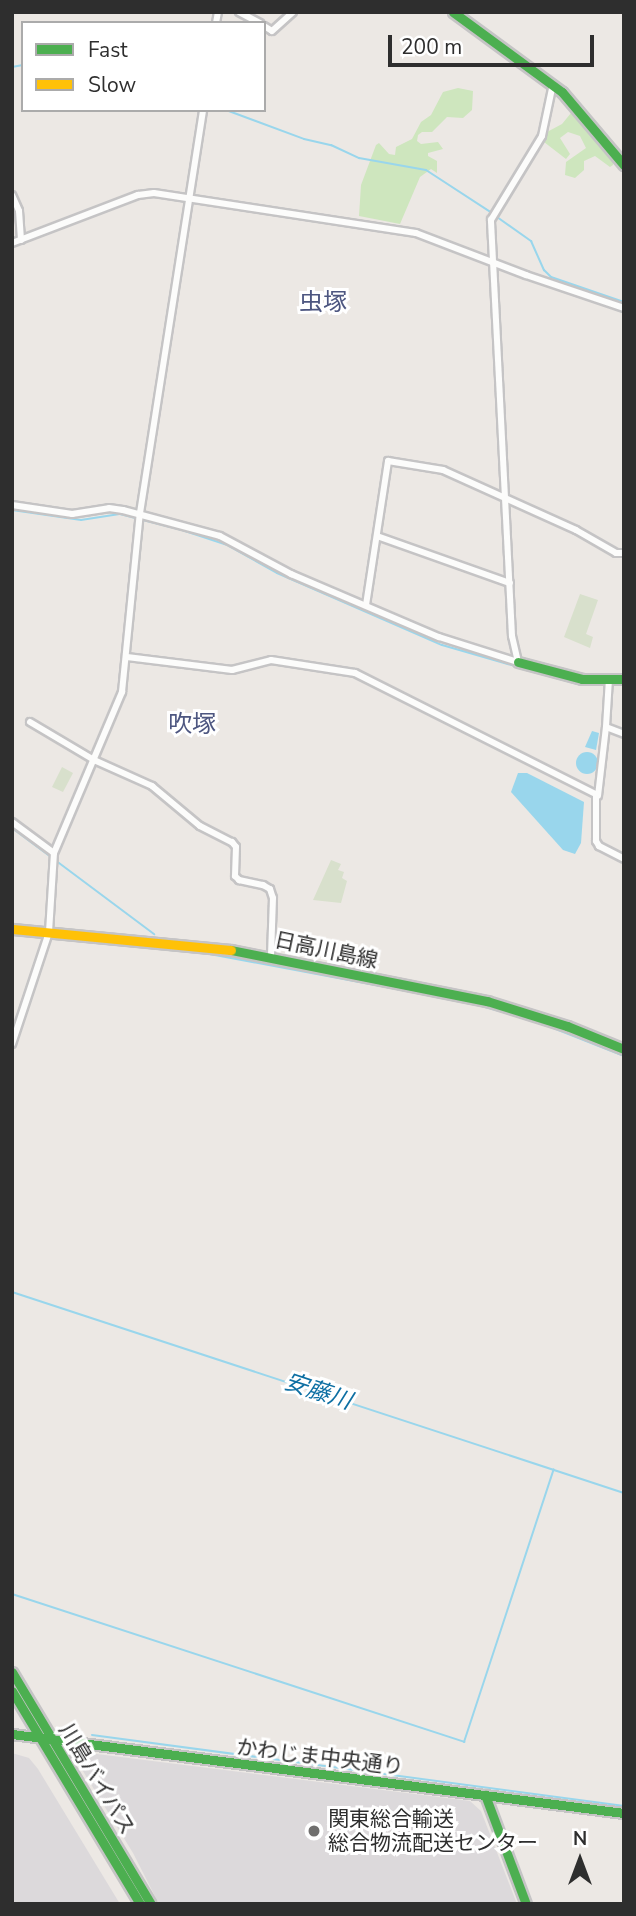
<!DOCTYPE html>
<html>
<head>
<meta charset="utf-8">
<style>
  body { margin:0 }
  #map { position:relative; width:636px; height:1916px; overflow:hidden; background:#ece8e4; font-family:"Nunito Sans","Noto Sans JP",sans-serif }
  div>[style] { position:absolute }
  .industrial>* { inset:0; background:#dcd9db }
  .green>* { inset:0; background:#cee6be }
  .cemetery>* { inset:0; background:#d8e0cc }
  .water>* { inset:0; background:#99d6ec }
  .round { border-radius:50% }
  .stream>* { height:2px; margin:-1px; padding:0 1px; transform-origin:1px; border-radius:1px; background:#99d6ec }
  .roads { filter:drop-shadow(2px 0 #c5c4c5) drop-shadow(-2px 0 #c5c4c5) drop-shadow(0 2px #c5c4c5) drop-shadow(0 -2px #c5c4c5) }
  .street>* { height:6px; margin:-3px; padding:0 3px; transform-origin:3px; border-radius:3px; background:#fcfcfb }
  .fast>* { height:9px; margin:-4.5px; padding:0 4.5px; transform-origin:4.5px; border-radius:4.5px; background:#4caf50 }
  .slow>* { height:9px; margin:-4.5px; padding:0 4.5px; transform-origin:4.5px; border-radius:4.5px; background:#ffc107 }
  .dots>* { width:19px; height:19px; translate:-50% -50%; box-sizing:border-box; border:4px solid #fff; border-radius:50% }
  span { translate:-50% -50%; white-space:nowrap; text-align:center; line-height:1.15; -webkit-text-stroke:6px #fff; paint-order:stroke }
  .street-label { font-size:21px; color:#2e2e2e }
  .poi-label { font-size:21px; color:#2e2e2e }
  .left { translate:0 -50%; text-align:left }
  .water-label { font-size:23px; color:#0d6fa3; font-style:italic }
  .quarter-label { font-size:24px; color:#4d5680 }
  .frame { position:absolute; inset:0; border:14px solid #2e2e2e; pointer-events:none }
  .legend { position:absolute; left:21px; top:21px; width:245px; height:91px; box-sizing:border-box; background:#fff; border:2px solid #ababab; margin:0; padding:9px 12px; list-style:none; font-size:21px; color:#2e2e2e }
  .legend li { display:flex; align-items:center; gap:14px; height:35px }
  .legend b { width:35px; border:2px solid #ababab }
  .north { position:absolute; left:545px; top:1825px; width:70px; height:70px; -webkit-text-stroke:5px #fff; paint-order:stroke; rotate:0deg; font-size:19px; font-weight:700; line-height:28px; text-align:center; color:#2e2e2e }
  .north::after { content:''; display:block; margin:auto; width:24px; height:32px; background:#2e2e2e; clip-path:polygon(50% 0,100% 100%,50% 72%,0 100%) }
  .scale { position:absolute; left:388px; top:35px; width:206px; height:32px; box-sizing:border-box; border:4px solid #2e2e2e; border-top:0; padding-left:9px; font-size:21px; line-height:24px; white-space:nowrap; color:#2e2e2e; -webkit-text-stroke:5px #fff; paint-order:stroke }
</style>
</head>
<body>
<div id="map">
  <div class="industrial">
    <i style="clip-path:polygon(12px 1753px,29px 1758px,38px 1769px,120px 1904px,12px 1904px)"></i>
    <i style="clip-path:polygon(89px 1753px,470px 1801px,481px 1811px,517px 1904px,159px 1904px,133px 1853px,78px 1763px)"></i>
  </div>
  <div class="green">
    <i style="clip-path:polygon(458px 88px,473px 91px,472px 110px,463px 118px,447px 117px,432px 132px,422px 132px,418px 135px,417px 141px,421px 144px,438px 142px,443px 149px,428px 153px,428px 156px,437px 161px,437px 173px,431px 169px,420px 177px,400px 224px,359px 216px,361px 185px,376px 145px,379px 143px,389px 154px,395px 155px,396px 147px,412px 139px,421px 122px,431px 115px,443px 92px)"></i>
    <i style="clip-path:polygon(571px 113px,578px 114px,599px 141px,600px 147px,614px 158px,613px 165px,610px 167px,595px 156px,584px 161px,584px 170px,575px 178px,565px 175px,566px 162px,586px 148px,580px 136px,568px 132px,560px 138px,570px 154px,566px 159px,544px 142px,547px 132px,562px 124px)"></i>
  </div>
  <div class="cemetery">
    <i style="clip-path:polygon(580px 594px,598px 600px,586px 634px,593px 637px,590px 648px,564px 637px)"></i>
    <i style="clip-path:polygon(62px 767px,73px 773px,63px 792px,52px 787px)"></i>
    <i style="clip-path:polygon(331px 860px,341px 864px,338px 870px,344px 872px,342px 878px,347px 881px,341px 903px,313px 900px)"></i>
  </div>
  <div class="water">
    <i style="clip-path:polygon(592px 731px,599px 733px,596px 750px,585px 747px)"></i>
    <i class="round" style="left:576px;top:752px;width:22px;height:22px"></i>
    <i style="clip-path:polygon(518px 773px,527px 773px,584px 802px,581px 843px,575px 854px,563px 850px,511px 792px)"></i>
  </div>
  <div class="stream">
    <i style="left:12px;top:67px;width:11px;rotate:-10deg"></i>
    <i style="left:226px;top:110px;width:83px;rotate:20.4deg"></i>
    <i style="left:304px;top:139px;width:28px;rotate:13deg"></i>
    <i style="left:331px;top:145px;width:31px;rotate:25deg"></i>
    <i style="left:359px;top:158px;width:68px;rotate:10.2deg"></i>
    <i style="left:426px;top:170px;width:79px;rotate:33.1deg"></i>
    <i style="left:497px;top:217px;width:42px;rotate:35.2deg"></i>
    <i style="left:531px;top:241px;width:32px;rotate:66deg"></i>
    <i style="left:544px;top:270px;width:10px;rotate:45deg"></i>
    <i style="left:551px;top:277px;width:77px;rotate:18.9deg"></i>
    <i style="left:12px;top:510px;width:70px;rotate:8.2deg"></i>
    <i style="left:81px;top:520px;width:39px;rotate:-9deg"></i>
    <i style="left:120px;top:514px;width:64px;rotate:14.5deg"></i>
    <i style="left:182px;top:530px;width:47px;rotate:18.4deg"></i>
    <i style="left:227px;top:545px;width:57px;rotate:29.2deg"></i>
    <i style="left:277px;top:573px;width:180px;rotate:23.6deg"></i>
    <i style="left:442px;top:645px;width:141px;rotate:16.1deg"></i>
    <i style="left:577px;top:684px;width:47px;rotate:1.2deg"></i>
    <i style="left:12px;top:828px;width:49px;rotate:36.6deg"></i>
    <i style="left:55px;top:860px;width:124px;rotate:36.8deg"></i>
    <i style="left:183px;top:949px;width:289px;rotate:10.6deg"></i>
    <i style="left:467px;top:1002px;width:53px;rotate:15.4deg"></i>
    <i style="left:533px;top:1020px;width:98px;rotate:21.6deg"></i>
    <i style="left:12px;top:1292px;width:644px;rotate:18.18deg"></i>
    <i style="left:12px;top:1594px;width:476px;rotate:18.1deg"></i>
    <i style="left:464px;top:1742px;width:287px;rotate:-71.8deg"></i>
    <i style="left:92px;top:1735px;width:537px;rotate:7.6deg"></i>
  </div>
  <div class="roads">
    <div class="street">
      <i style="left:239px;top:12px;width:24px;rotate:28deg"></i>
      <i style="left:216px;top:23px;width:11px;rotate:-80deg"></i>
      <i style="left:264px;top:26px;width:9px;rotate:32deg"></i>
      <i style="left:272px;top:31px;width:28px;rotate:-42deg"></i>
      <i style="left:12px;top:195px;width:17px;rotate:66deg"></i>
      <i style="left:19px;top:211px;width:29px;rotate:86deg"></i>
      <i style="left:12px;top:243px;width:135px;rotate:-20.9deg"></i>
      <i style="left:138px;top:195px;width:16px;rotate:-7deg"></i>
      <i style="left:154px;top:193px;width:265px;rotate:8.7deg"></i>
      <i style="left:416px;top:233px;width:118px;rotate:20.9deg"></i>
      <i style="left:526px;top:275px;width:103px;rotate:18.6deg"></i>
      <i style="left:12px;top:505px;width:61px;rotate:8.5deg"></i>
      <i style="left:72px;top:514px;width:37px;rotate:-9deg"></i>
      <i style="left:109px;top:508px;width:14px;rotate:8deg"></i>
      <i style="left:123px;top:510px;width:100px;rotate:15deg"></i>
      <i style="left:220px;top:536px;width:81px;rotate:28.2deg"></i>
      <i style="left:291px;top:574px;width:161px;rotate:23.1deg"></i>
      <i style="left:439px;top:637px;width:83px;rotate:17.6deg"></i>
      <i style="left:377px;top:536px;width:141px;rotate:19.5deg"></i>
      <i style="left:366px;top:605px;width:146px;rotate:-81.3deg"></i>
      <i style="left:388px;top:461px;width:56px;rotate:9.3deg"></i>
      <i style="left:443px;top:470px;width:146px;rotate:24.3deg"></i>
      <i style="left:576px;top:530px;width:46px;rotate:29.9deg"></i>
      <i style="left:616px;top:553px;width:8px"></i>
      <i style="left:127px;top:657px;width:106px;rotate:7.1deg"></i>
      <i style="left:232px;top:670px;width:40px;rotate:-14.4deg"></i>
      <i style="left:271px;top:660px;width:85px;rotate:8.8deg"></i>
      <i style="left:355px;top:673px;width:270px;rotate:26.7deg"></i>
      <i style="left:596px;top:794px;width:47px;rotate:90deg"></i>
      <i style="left:596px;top:841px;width:6px;rotate:59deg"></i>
      <i style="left:599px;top:846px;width:28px;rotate:27deg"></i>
      <i style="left:518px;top:662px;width:27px;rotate:-103deg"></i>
      <i style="left:512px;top:636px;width:417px;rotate:-92.9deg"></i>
      <i style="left:491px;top:220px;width:98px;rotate:-58.7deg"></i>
      <i style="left:542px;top:136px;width:53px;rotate:-78.1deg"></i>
      <i style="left:609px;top:679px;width:48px;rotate:93.6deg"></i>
      <i style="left:606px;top:727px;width:19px;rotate:21deg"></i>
      <i style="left:30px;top:722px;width:74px;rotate:30.7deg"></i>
      <i style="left:94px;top:760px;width:64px;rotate:24.1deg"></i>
      <i style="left:152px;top:786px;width:62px;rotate:39.8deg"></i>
      <i style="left:200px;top:826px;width:36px;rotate:27deg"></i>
      <i style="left:232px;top:842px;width:6px;rotate:51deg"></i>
      <i style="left:236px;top:847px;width:29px;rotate:92deg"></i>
      <i style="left:235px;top:876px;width:6px;rotate:45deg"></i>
      <i style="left:239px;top:880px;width:25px;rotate:12deg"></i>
      <i style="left:263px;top:885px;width:8px;rotate:30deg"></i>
      <i style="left:270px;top:889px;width:9px;rotate:72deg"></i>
      <i style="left:273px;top:898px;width:58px;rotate:92deg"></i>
      <i style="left:598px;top:796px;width:69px;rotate:-83.4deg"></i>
      <i style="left:12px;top:822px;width:52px;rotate:36.4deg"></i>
      <i style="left:12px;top:1044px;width:118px;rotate:-71.7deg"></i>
      <i style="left:49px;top:932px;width:79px;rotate:-86.4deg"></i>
      <i style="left:54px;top:853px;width:175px;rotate:-67.1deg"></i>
      <i style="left:122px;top:692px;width:180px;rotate:-84.3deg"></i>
      <i style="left:140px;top:513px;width:408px;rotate:-81.1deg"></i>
    </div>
    <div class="fast">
      <i style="left:453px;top:12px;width:135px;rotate:36.3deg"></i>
      <i style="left:562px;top:92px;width:96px;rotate:49.7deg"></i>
      <i style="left:518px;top:662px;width:66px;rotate:14.9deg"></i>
      <i style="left:582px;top:679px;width:42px"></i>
      <i style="left:231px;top:950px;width:261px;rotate:11.3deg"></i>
      <i style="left:487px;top:1001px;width:84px;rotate:17.4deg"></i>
      <i style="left:567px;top:1026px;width:61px;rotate:22deg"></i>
      <i style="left:12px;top:1672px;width:270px;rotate:59.1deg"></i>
      <i style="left:12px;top:1691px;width:249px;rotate:59deg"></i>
      <i style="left:12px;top:1734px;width:617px;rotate:7.36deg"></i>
      <i style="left:485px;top:1795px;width:116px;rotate:69.4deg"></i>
    </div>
    <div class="slow">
      <i style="left:12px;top:929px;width:220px;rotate:5.5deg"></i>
    </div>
  </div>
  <div class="dots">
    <i style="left:314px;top:1831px;background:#706f6e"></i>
  </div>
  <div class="street-label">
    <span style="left:326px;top:950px;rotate:12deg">日高川島線</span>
    <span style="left:320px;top:1757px;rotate:7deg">かわじま中央通り</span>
    <span style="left:97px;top:1779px;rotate:59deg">川島バイパス</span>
  </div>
  <div class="poi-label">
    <span class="left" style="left:328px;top:1831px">関東総合輸送<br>総合物流配送センター</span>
  </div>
  <div class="water-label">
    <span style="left:318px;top:1392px;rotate:18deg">安藤川</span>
  </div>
  <div class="quarter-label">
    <span style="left:323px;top:303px">虫塚</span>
    <span style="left:192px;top:725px">吹塚</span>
  </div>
  <div class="frame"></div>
  <ul class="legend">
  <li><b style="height:9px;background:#4caf50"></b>Fast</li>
  <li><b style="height:9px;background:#ffc107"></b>Slow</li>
  </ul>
  <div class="north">N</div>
  <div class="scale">200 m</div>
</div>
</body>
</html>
